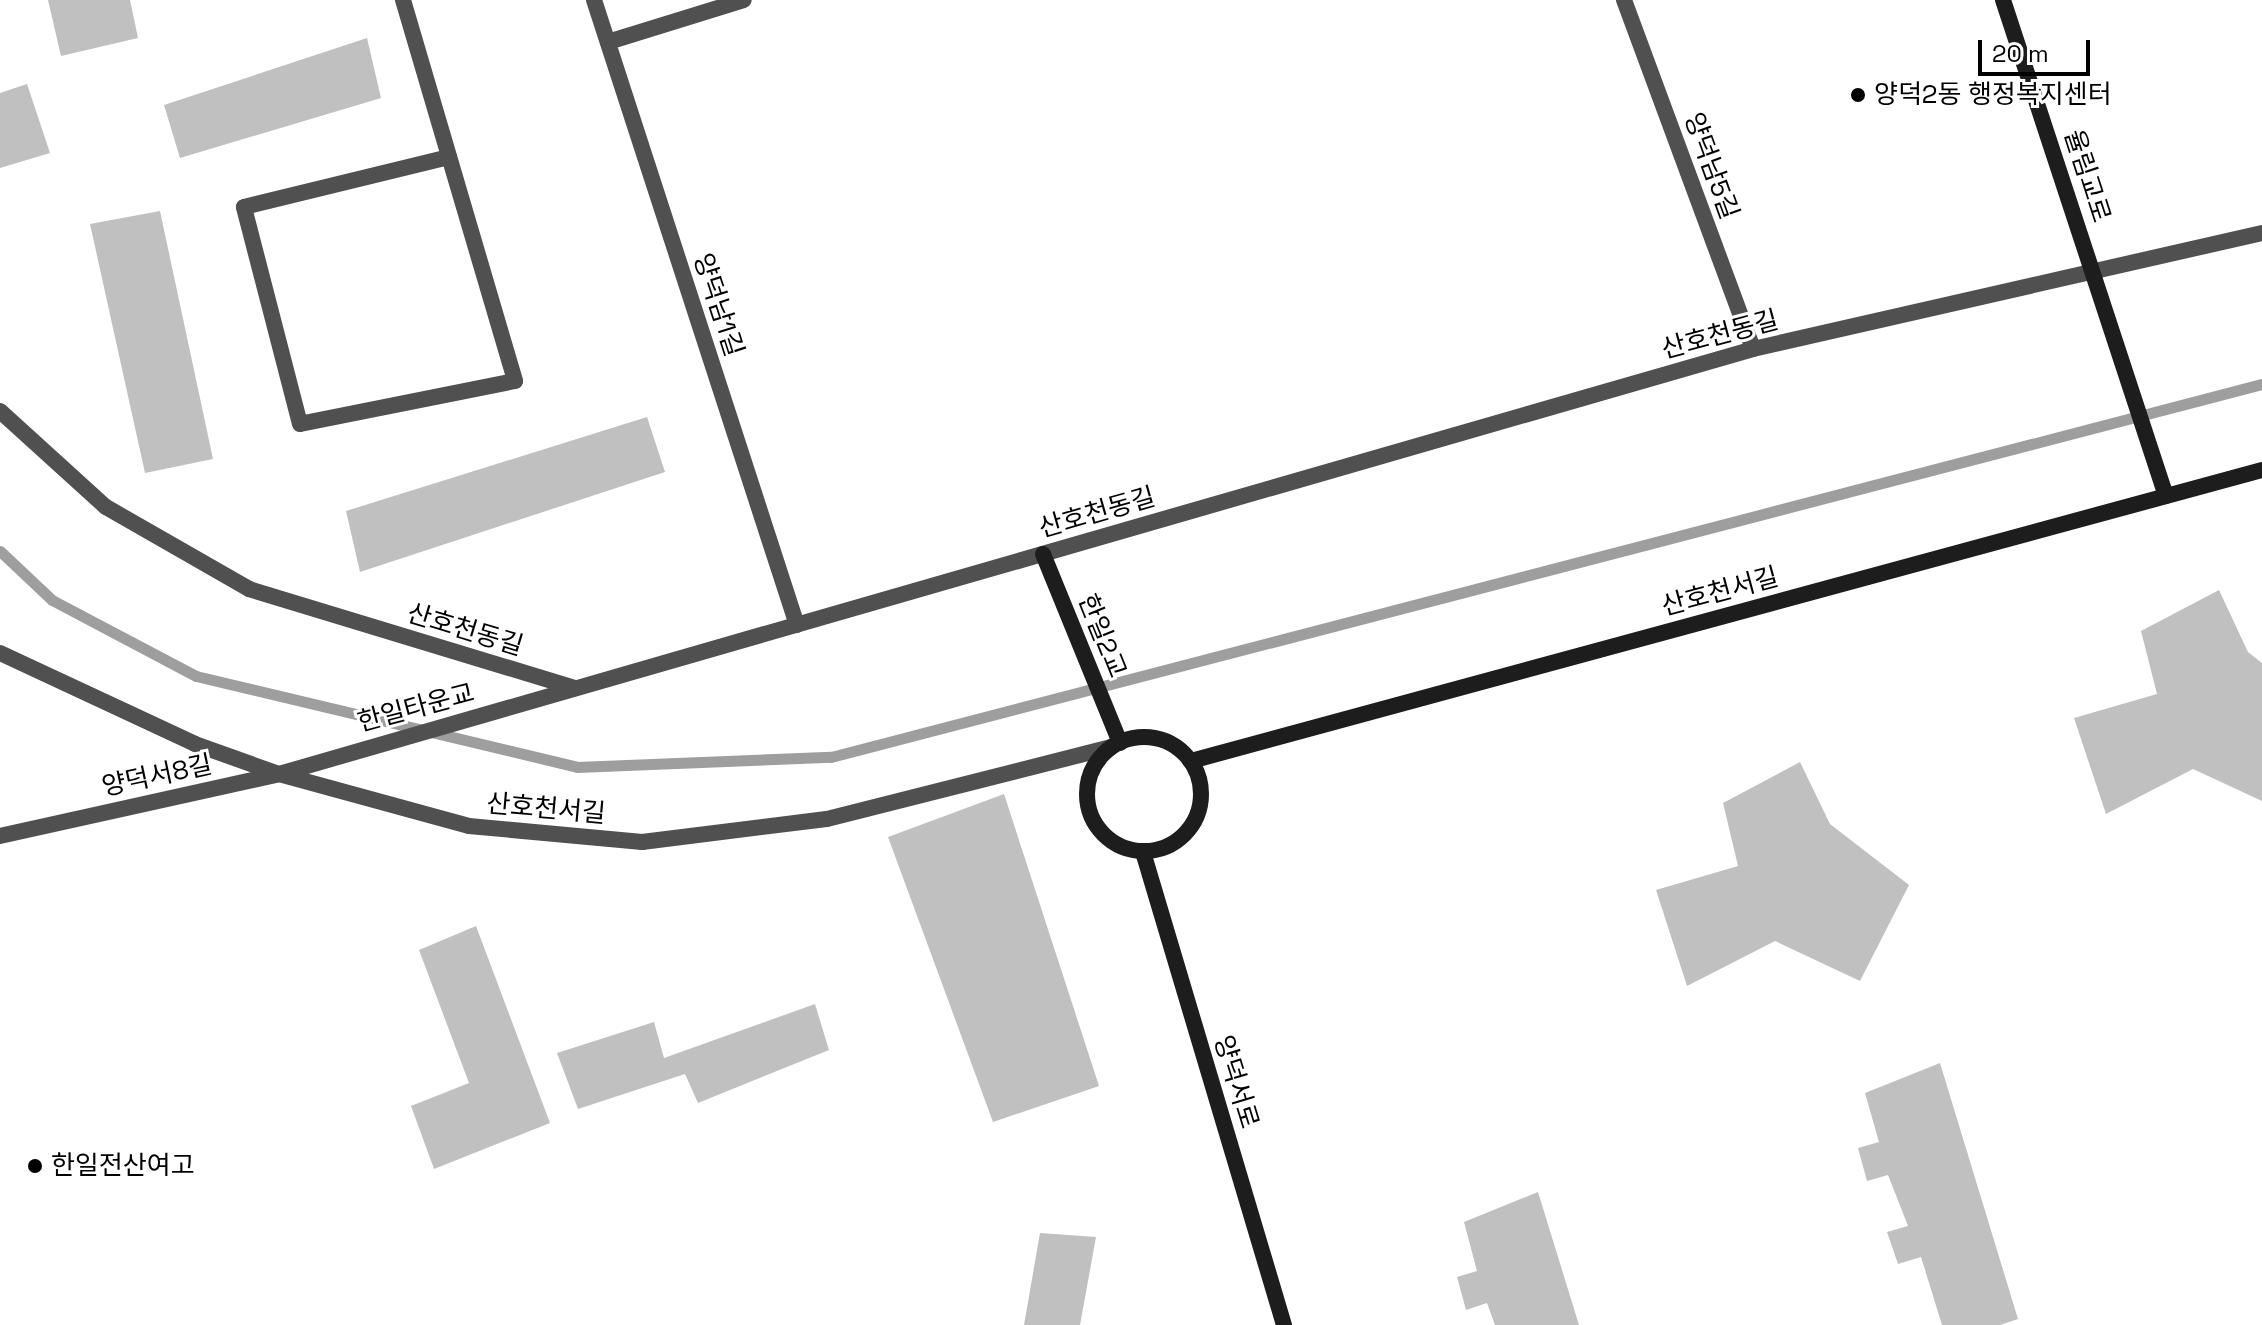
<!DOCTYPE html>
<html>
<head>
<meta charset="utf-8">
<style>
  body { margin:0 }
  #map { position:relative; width:2262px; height:1325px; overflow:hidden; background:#fff; font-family:"Space Grotesk","Noto Sans KR",sans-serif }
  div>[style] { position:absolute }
  .stream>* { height:11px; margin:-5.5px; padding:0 5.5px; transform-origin:5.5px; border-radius:5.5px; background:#9e9e9e }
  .building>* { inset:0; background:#c0c0c0 }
  .street>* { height:16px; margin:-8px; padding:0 8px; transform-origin:8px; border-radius:8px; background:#505050 }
  .secondary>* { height:16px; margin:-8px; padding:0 8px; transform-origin:8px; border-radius:8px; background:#1d1d1d }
  .secondary>.ring { margin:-8px; padding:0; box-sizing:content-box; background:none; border:16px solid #1d1d1d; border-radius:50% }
  .dots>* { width:22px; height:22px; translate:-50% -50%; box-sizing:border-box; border:4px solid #fff; border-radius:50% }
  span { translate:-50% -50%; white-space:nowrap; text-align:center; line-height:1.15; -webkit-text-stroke:6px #fff; paint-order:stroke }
  .poi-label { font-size:26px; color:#000 }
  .left { translate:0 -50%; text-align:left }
  .street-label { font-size:26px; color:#000 }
  .scale { position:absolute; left:1978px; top:40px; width:112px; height:36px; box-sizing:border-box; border:4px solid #000; border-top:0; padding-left:10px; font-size:24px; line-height:28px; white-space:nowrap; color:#000; -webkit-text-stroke:6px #fff; paint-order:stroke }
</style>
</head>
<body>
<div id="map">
  <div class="stream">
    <i style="left:0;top:551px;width:71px;rotate:43.3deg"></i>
    <i style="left:52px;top:600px;width:163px;rotate:27.8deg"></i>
    <i style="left:196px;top:676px;width:392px;rotate:13.4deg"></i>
    <i style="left:577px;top:767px;width:254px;rotate:-2.3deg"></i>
    <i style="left:831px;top:757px;width:1479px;rotate:-14.61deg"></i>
  </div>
  <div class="building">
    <i style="clip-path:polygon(48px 0,130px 0,138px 38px,61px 56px)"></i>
    <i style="clip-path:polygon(367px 38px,381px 98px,180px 158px,164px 105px)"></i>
    <i style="clip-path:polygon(27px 84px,50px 153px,0 168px,0 93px)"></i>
    <i style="clip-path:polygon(160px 211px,213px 459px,145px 473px,90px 224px)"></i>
    <i style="clip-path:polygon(647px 417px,665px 472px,360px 572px,346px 511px)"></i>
    <i style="clip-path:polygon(2219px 590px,2248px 652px,2262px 663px,2262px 801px,2193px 769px,2106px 814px,2074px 718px,2157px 694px,2141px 631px)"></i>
    <i style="clip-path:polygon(1800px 762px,1830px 824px,1909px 885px,1860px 981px,1775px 941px,1687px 986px,1656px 890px,1738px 866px,1723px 803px)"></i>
    <i style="clip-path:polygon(1004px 794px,1099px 1086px,993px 1122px,888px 837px)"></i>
    <i style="clip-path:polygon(476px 926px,550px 1123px,434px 1169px,411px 1106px,469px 1083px,419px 950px)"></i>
    <i style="clip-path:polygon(815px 1004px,829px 1050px,698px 1103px,685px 1074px,578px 1109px,557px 1053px,654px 1022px,664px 1058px)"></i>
    <i style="clip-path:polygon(1940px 1063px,2018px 1319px,2000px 1325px,1942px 1325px,1921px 1257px,1898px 1264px,1887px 1232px,1908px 1226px,1888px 1175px,1867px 1181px,1858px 1148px,1879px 1142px,1865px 1093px)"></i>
    <i style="clip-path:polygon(1538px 1192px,1579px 1325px,1495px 1325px,1487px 1303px,1466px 1310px,1457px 1277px,1477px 1271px,1464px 1222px)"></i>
    <i style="clip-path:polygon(1040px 1233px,1096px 1237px,1080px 1325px,1024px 1325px)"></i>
  </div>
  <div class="street">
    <i style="left:403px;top:0;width:397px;rotate:73.6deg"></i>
    <i style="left:515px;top:381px;width:219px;rotate:168.7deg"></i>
    <i style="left:300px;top:424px;width:224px;rotate:-104.5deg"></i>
    <i style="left:244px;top:207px;width:211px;rotate:-13.7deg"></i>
    <i style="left:594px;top:0;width:657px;rotate:72.01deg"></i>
    <i style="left:1624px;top:0;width:372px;rotate:69.7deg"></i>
    <i style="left:608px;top:42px;width:142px;rotate:-17.2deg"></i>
    <i style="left:0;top:411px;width:143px;rotate:42.2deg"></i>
    <i style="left:106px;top:507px;width:165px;rotate:29.8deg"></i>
    <i style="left:249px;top:589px;width:341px;rotate:16.9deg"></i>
    <i style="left:0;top:653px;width:215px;rotate:25deg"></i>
    <i style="left:195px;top:744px;width:89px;rotate:19.7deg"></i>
    <i style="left:279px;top:774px;width:197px;rotate:15.3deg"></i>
    <i style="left:469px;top:826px;width:174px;rotate:5.3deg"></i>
    <i style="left:642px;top:842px;width:186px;rotate:-7.1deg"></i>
    <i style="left:827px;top:819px;width:293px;rotate:-14.2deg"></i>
    <i style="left:0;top:836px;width:286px;rotate:-12.5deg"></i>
    <i style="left:279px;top:774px;width:1534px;rotate:-16.08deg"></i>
    <i style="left:1753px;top:349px;width:522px;rotate:-12.84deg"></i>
  </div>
  <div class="secondary">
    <i style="left:2003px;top:0;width:522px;rotate:71.81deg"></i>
    <i style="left:1043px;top:554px;width:204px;rotate:67.8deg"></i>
    <i class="ring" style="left:1087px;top:737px;width:98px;height:98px"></i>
    <i style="left:1191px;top:761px;width:1110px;rotate:-15.2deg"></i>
    <i style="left:1143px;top:852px;width:494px;rotate:73.4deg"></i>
  </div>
  <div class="dots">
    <i style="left:1858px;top:95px;background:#000"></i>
    <i style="left:35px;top:1166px;background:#000"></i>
  </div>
  <div class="poi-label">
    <span class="left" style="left:1874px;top:95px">양덕2동 행정복지센터</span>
    <span class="left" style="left:51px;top:1166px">한일전산여고</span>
  </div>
  <div class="street-label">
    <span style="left:1711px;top:166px;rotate:70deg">양덕남5길</span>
    <span style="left:2087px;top:176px;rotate:72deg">율림교로</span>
    <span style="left:718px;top:305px;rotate:72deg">양덕남1길</span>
    <span style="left:1720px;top:335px;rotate:-15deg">산호천동길</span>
    <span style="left:1097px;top:513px;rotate:-16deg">산호천동길</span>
    <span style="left:1720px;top:592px;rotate:-15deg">산호천서길</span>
    <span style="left:465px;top:630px;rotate:17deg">산호천동길</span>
    <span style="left:1102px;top:636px;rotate:68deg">한일2교</span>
    <span style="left:416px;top:708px;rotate:-15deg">한일타운교</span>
    <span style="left:157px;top:776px;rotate:-12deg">양덕서8길</span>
    <span style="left:546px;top:809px;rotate:5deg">산호천서길</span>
    <span style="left:1236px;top:1082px;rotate:73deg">양덕서로</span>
  </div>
  <div class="scale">20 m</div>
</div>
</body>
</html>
